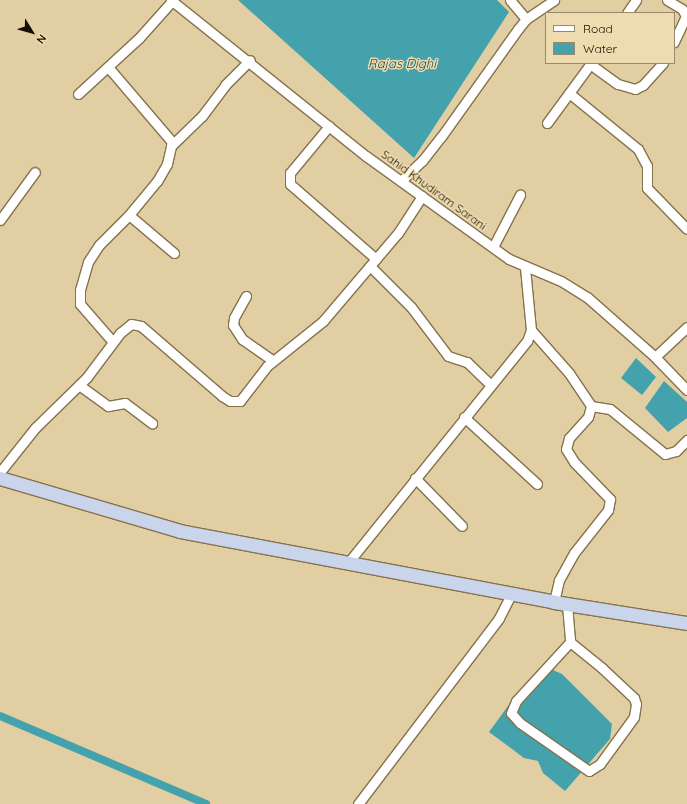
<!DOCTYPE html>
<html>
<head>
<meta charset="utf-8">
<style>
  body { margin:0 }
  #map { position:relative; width:687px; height:804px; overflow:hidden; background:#e1cea3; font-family:Quicksand,sans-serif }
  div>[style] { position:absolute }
  .water>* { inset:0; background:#44a2ad }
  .canal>* { height:8px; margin:-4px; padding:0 4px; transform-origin:4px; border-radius:4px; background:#44a2ad }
  .roads { filter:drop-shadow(1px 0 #85734c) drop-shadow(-1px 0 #85734c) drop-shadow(0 1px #85734c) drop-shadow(0 -1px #85734c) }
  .minor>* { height:9px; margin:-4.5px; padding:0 4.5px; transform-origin:4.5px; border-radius:4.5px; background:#fff }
  .highway>* { height:13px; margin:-6.5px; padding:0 6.5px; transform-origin:6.5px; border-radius:6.5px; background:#cad5ec }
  span { translate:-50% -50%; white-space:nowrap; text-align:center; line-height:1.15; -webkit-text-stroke:3px #efdbb0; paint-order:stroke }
  .street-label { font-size:12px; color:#150e02 }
  .water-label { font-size:13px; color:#254f54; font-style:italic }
  .legend { position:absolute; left:545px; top:12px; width:130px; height:52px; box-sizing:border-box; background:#efdbb0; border:1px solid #98896a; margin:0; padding:5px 7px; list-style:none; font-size:12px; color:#150e02 }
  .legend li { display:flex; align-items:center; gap:8px; height:20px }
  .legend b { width:20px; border:1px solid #98896a }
  .north { position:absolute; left:12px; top:12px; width:40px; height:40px; -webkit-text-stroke:3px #efdbb0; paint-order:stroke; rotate:127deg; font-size:11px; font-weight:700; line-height:16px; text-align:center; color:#150e02 }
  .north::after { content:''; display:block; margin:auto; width:14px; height:18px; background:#150e02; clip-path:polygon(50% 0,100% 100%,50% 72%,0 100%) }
</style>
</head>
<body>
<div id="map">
  <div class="water">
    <i style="clip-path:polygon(238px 0,497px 0,509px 12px,414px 158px)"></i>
    <i style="clip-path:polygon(636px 358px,656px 377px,642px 395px,621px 378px)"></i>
    <i style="clip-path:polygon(664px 381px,687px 402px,687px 418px,668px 432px,645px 408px)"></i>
    <i style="clip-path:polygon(544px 666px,562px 674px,612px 724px,610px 739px,565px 791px,543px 773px,538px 761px,524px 758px,489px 732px,513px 699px)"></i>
  </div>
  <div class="canal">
    <i style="left:0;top:716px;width:224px;rotate:23.1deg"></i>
  </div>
  <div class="roads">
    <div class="minor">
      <i style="left:171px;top:0;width:250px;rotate:38.7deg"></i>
      <i style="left:366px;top:156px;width:176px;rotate:35.8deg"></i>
      <i style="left:509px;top:259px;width:56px;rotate:22.9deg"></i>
      <i style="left:561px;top:281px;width:31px;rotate:32deg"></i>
      <i style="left:587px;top:297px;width:91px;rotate:41.4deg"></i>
      <i style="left:655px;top:357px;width:46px;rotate:45.9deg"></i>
      <i style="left:510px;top:0;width:25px;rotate:50deg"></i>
      <i style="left:667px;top:0;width:17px;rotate:31deg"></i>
      <i style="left:682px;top:9px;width:8px;rotate:60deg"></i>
      <i style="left:686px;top:16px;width:29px;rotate:115deg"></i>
      <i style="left:627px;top:13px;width:16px;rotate:-55deg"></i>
      <i style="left:590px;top:64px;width:34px;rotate:36deg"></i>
      <i style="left:618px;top:84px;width:18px;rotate:16deg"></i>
      <i style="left:635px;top:89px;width:9px;rotate:-27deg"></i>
      <i style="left:643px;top:85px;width:30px;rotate:-48deg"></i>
      <i style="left:108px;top:67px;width:99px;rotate:49.5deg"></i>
      <i style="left:172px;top:142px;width:23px;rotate:103deg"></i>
      <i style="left:167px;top:164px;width:20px;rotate:120deg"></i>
      <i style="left:157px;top:181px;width:44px;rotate:129.5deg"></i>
      <i style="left:129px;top:215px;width:42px;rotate:135deg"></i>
      <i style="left:99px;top:245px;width:20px;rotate:123deg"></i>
      <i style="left:88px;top:262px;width:29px;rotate:106deg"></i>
      <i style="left:80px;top:290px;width:14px;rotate:90deg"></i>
      <i style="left:80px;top:304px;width:50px;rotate:49deg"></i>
      <i style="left:569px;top:93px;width:89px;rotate:39.1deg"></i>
      <i style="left:638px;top:149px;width:19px;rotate:62deg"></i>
      <i style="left:647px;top:166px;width:22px;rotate:90deg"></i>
      <i style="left:647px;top:188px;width:57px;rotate:45.7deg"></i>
      <i style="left:78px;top:94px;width:83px;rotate:-42.6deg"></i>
      <i style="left:139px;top:38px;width:50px;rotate:-48.3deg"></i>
      <i style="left:547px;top:123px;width:74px;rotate:-53.7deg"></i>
      <i style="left:329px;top:126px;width:61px;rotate:129.7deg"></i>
      <i style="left:290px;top:173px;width:11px;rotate:90deg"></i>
      <i style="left:290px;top:184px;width:114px;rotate:41.1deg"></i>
      <i style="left:171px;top:146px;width:43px;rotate:-44.1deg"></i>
      <i style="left:202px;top:116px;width:39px;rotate:-53deg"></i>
      <i style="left:225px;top:85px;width:35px;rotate:-45deg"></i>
      <i style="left:401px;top:181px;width:29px;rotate:-44deg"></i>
      <i style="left:422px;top:161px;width:31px;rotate:-52deg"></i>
      <i style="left:441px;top:137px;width:133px;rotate:-54.5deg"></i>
      <i style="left:518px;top:29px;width:13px;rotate:-51deg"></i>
      <i style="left:526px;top:19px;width:34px;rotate:-34deg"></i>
      <i style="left:129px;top:215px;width:59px;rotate:40.2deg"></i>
      <i style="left:0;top:220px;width:59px;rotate:-53.9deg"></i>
      <i style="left:493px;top:247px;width:59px;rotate:-62.6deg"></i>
      <i style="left:370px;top:266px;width:58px;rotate:45deg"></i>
      <i style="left:411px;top:307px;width:61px;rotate:52.9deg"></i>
      <i style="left:448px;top:356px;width:20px;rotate:18deg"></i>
      <i style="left:467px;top:362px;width:33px;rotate:44deg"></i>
      <i style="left:246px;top:296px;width:25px;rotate:119deg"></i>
      <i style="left:234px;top:318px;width:7px;rotate:98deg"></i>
      <i style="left:233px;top:325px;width:17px;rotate:57deg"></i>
      <i style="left:242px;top:339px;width:38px;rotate:35deg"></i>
      <i style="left:531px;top:330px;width:57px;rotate:48.5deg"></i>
      <i style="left:569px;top:373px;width:40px;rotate:56deg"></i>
      <i style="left:591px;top:406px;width:11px;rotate:105deg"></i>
      <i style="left:588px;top:417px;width:28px;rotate:132deg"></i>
      <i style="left:569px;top:438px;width:11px;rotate:105deg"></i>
      <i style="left:566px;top:449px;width:15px;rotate:58deg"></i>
      <i style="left:574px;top:462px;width:52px;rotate:45.8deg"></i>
      <i style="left:610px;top:499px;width:11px;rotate:100deg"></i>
      <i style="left:608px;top:510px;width:55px;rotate:128.3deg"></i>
      <i style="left:574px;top:553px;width:31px;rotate:119deg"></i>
      <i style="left:559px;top:580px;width:23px;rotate:103deg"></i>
      <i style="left:655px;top:357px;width:44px;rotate:-43.2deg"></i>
      <i style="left:79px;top:385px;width:36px;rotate:36deg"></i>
      <i style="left:108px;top:406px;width:17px;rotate:-10deg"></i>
      <i style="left:125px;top:403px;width:34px;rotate:37deg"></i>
      <i style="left:591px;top:406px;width:19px;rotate:9deg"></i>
      <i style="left:610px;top:409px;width:71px;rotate:39.3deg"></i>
      <i style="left:665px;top:454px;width:11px;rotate:-15deg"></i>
      <i style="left:676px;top:451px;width:16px;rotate:-45deg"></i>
      <i style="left:464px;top:417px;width:99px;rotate:42.5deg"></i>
      <i style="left:0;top:472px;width:56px;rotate:-51.5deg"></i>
      <i style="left:35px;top:428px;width:73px;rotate:-44.4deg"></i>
      <i style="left:87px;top:377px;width:55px;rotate:-53.1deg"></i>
      <i style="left:120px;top:333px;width:14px;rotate:-39deg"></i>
      <i style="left:131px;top:324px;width:10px;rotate:11deg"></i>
      <i style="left:141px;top:326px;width:107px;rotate:40.8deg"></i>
      <i style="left:222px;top:396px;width:9px;rotate:32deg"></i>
      <i style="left:230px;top:401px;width:10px"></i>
      <i style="left:240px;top:401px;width:44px;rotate:-52.4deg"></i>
      <i style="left:267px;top:366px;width:72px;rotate:-38.8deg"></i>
      <i style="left:323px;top:321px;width:116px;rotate:-49.6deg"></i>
      <i style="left:398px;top:233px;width:44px;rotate:-57deg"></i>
      <i style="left:415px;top:478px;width:67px;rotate:45.6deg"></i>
      <i style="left:347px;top:564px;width:287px;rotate:-51.1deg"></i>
      <i style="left:527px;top:341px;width:12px;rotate:-70deg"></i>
      <i style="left:531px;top:330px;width:62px;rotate:-95.5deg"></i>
      <i style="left:567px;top:605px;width:37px;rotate:85deg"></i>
      <i style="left:570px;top:642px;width:41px;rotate:39.1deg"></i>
      <i style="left:602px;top:668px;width:44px;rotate:43.2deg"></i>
      <i style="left:634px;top:698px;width:6px;rotate:72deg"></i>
      <i style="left:636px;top:704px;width:13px;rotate:99deg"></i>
      <i style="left:634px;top:717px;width:58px;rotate:125.9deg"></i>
      <i style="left:600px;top:764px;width:13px;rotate:148deg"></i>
      <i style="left:589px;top:771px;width:84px;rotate:-145.2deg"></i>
      <i style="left:520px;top:723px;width:13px;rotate:-132deg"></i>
      <i style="left:511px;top:713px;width:13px;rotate:-67deg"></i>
      <i style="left:516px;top:701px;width:80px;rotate:-47.5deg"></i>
      <i style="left:358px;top:804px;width:233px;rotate:-52.8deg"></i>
      <i style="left:499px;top:618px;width:27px;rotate:-63deg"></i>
    </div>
    <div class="highway">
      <i style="left:0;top:478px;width:188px;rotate:16.4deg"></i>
      <i style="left:180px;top:531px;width:381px;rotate:10.7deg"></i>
      <i style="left:554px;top:602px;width:135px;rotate:9deg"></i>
    </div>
  </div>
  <div class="street-label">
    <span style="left:434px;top:190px;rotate:36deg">Sahid Khudiram Sarani</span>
  </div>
  <div class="water-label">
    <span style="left:402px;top:63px">Rajas Dighi</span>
  </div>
  <ul class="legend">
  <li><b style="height:5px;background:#fff"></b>Road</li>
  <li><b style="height:11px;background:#44a2ad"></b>Water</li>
  </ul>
  <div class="north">N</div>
</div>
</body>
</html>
